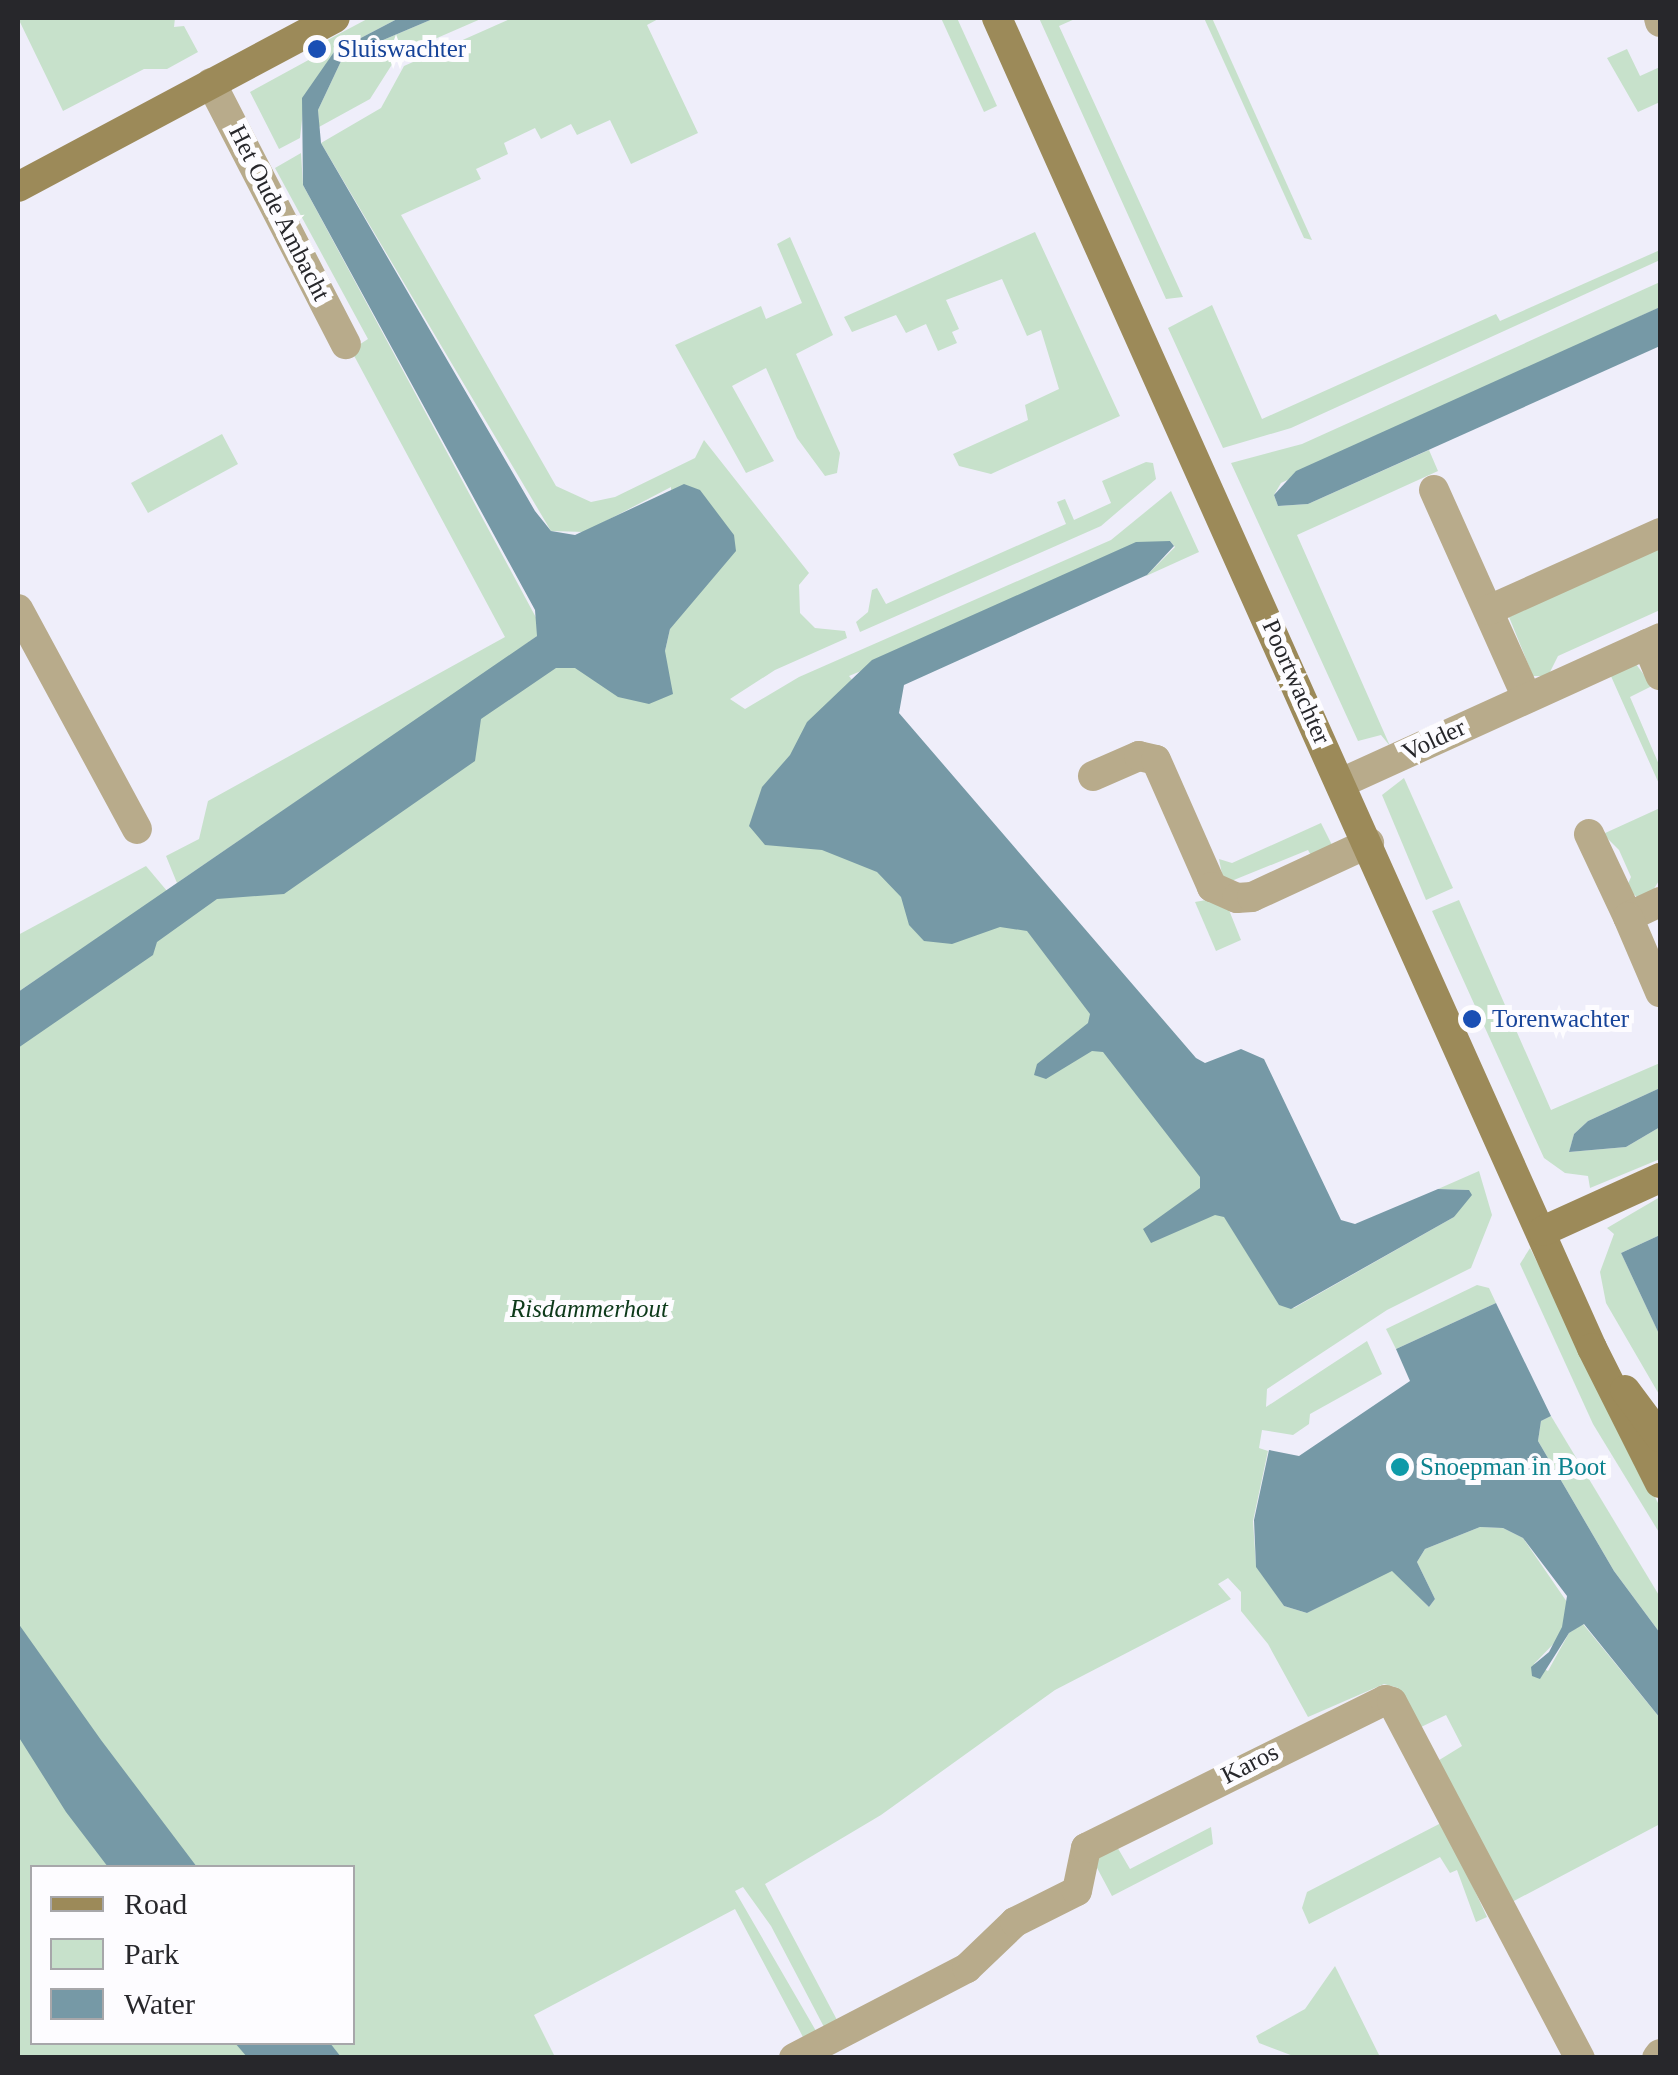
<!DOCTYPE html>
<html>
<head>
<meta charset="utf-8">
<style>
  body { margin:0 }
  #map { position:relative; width:1678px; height:2075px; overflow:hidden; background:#efeefa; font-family:Georgia,serif }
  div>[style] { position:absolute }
  .green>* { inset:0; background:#c7e1cb }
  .water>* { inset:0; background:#7699a6 }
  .street>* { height:30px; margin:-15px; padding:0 15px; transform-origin:15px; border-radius:15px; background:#b8ab8b }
  .secondary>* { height:30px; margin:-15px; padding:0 15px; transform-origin:15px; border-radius:15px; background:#9c8a59 }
  .dots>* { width:28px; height:28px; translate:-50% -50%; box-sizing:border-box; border:5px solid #fdfcff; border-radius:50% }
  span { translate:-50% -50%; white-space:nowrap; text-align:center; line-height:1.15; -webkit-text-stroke:10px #fdfcff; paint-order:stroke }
  .transit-label { font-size:25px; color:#164399 }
  .left { translate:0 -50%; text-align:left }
  .street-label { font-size:25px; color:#27272b }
  .park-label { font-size:25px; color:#0d3a1a; font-style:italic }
  .culture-label { font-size:25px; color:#0d838f }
  .frame { position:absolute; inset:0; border:20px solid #27272b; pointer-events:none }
  .legend { position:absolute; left:30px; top:1865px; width:325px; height:180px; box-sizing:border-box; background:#fdfcff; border:2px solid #a7a7aa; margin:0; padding:12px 18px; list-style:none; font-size:30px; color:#27272b }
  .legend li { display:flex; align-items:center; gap:20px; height:50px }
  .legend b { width:50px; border:2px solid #a7a7aa }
</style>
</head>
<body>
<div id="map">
  <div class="green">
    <i style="clip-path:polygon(18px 18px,175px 18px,174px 27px,184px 26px,198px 52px,167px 69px,144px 69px,63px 111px)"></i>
    <i style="clip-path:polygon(369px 18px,399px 18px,334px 52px,304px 102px,300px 138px,279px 149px,250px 92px,325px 51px,322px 43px)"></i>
    <i style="clip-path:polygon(435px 18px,483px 18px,398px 55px,370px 99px,319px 127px,318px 110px,343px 57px)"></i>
    <i style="clip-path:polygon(evenodd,512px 18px,660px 18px,647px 25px,698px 133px,631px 164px,610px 120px,577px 135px,571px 124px,541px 139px,535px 128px,504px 143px,508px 154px,476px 169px,481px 179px,401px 215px,556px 486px,591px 502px,615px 497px,695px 458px,704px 440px,809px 573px,799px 585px,800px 613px,815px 628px,845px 631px,847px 638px,775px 670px,730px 699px,745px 709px,799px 677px,1111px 540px,1171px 491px,1199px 552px,1146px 576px,1175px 547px,1170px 541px,849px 676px,1038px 907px,1280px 1305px,1294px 1308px,1454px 1217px,1469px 1190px,1438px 1189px,1479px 1171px,1492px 1215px,1471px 1268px,1387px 1310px,1267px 1389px,1266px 1407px,1367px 1341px,1382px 1374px,1310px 1414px,1309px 1424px,1293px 1435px,1262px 1430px,1259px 1448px,1268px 1451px,1253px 1521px,1256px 1566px,1284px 1606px,1307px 1613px,1392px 1570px,1429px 1607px,1435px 1599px,1417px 1562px,1425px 1549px,1480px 1527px,1503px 1528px,1523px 1538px,1567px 1602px,1562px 1635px,1534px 1664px,1548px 1671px,1569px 1633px,1583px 1624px,1660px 1718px,1660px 1824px,1512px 1902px,1436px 1762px,1462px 1746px,1446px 1715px,1419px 1728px,1398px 1688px,1384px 1684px,1308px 1717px,1268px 1644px,1241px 1611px,1241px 1592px,1228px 1578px,1218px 1584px,1231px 1599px,1055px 1690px,881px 1815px,765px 1884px,837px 2020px,824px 2027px,771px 1926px,743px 1887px,735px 1891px,816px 2031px,803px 2037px,735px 1909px,534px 2015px,555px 2057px,18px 2057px,18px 1018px,605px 615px,665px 651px,670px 629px,671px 487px,585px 532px,551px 531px,321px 143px,381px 108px,404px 66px,512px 18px,32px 1868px,352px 1868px,352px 2042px,32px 2042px,32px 1868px)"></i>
    <i style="clip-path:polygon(941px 18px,957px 18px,997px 106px,984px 112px)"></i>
    <i style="clip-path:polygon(1039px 18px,1077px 18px,1059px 26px,1183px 297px,1166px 299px)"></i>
    <i style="clip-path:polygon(1204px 18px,1212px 18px,1312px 240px,1304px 238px)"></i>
    <i style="clip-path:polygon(1627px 49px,1640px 76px,1660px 67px,1660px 102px,1638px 112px,1607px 58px)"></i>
    <i style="clip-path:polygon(301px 153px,303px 185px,540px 625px,537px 636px,514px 653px,177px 883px,166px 856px,199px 839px,208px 801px,505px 637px,351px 350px,368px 339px,275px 168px)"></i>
    <i style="clip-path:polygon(1035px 232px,1120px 416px,991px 474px,959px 466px,953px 454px,1028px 420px,1025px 405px,1059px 389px,1041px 330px,1027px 336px,1002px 279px,946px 300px,959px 329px,952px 332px,957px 343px,938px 351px,926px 324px,906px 333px,896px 315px,852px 332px,844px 317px)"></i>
    <i style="clip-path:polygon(790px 237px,833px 335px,796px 354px,840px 453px,837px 473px,825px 476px,797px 438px,766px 368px,732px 386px,774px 461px,746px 473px,675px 345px,761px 306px,766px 319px,802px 303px,777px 244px)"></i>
    <i style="clip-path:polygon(1660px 250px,1660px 260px,1291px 428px,1223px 448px,1168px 328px,1212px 305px,1262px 419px,1496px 314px,1500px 321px)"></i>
    <i style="clip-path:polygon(1660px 282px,1660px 307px,1281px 483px,1274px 495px,1278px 506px,1308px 504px,1429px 450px,1438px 471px,1297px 535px,1390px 746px,1381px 735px,1358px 741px,1231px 463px,1302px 444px)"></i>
    <i style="clip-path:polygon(222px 434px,238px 464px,148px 513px,131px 483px)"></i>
    <i style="clip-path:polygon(1146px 462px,1153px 463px,1156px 479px,1101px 526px,860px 632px,856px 622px,868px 612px,872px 590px,877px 588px,886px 604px,1066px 524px,1057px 502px,1065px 499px,1074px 520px,1111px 503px,1102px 481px)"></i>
    <i style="clip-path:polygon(1660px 546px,1660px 610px,1558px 656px,1548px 676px,1533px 676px,1509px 617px)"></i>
    <i style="clip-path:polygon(1636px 664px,1652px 686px,1630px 697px,1660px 767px,1660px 786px,1610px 674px)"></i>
    <i style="clip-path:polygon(1404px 778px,1453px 888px,1426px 900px,1382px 795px)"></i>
    <i style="clip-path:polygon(1660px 808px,1660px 879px,1652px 892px,1637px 897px,1626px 888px,1631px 877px,1619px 850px,1603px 834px)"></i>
    <i style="clip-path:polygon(1321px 823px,1334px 849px,1313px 859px,1308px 850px,1224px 884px,1219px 859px,1232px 863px)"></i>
    <i style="clip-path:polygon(146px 866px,167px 891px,18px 992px,18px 935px)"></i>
    <i style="clip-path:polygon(1206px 900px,1227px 905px,1241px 940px,1216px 951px,1195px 902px)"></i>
    <i style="clip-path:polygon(1459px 900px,1551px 1110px,1660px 1063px,1660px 1088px,1588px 1121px,1574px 1134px,1569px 1152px,1626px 1147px,1660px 1127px,1660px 1159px,1590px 1188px,1588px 1176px,1565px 1173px,1544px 1158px,1432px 911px)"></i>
    <i style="clip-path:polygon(1660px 1197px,1660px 1235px,1621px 1253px,1660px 1336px,1660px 1396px,1606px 1303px,1600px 1272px,1614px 1234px,1607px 1228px)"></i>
    <i style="clip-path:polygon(1530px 1248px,1660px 1507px,1660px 1534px,1593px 1424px,1520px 1264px)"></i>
    <i style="clip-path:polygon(1477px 1285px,1489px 1288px,1496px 1303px,1396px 1349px,1386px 1329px)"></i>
    <i style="clip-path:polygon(1551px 1416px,1660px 1597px,1660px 1633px,1614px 1571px,1538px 1441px,1541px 1421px)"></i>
    <i style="clip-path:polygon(1443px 1822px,1487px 1917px,1476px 1922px,1457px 1870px,1450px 1873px,1440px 1857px,1309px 1924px,1302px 1908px,1307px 1892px)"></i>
    <i style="clip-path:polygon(1211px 1827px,1213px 1844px,1112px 1896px,1096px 1866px,1100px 1852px,1116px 1845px,1130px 1869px)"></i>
    <i style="clip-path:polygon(1335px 1966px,1380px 2057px,1296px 2057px,1259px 2043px,1256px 2036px,1305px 2009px)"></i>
  </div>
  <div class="water">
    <i style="clip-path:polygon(399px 18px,435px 18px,343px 57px,318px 110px,321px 143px,535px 511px,551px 531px,575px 535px,684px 484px,700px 490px,734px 535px,736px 551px,670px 629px,665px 651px,673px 694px,649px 704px,618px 697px,575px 668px,556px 668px,481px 719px,475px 761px,284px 894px,217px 899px,157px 942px,153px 955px,18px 1048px,18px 992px,537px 636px,535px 610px,303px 185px,302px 98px,334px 52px)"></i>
    <i style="clip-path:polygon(1660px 307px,1660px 346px,1308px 504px,1278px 506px,1274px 495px,1296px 471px)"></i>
    <i style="clip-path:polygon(1170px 541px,1174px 546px,1147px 575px,904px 685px,899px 713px,1196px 1058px,1205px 1063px,1241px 1049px,1264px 1059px,1341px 1220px,1355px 1224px,1438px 1189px,1469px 1190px,1472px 1195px,1454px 1217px,1291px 1309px,1279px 1305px,1224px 1217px,1215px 1215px,1151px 1243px,1143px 1229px,1200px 1188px,1200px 1177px,1103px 1052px,1092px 1051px,1046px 1079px,1034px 1075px,1037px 1064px,1088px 1023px,1090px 1014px,1027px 931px,1000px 927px,952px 944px,924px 941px,909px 925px,901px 897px,877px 872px,822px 850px,765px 845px,749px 826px,762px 787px,790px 755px,807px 722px,872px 660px,1136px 542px)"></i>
    <i style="clip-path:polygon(1660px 1088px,1660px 1127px,1626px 1147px,1569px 1152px,1574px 1134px,1588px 1121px)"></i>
    <i style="clip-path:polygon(1660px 1235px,1660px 1336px,1621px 1253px)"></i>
    <i style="clip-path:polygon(1496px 1303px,1551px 1416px,1541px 1421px,1538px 1441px,1614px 1571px,1660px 1633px,1660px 1718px,1584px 1624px,1569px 1633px,1540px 1679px,1532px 1676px,1531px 1667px,1549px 1652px,1562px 1627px,1567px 1596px,1523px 1538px,1503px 1528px,1480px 1527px,1425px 1549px,1417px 1562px,1435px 1599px,1429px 1607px,1392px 1571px,1307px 1613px,1284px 1606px,1256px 1567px,1254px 1520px,1269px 1450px,1299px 1456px,1410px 1381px,1396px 1349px)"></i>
    <i style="clip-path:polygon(18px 1623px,101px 1740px,197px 1867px,108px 1867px,66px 1812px,18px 1736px)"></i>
    <i style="clip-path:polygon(235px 2043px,330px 2043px,341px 2057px,247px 2057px)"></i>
  </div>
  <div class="street">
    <i style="left:1659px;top:18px;width:4px;rotate:76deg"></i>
    <i style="left:211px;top:83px;width:294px;rotate:62.7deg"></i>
    <i style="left:1434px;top:490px;width:228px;rotate:65.9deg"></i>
    <i style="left:18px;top:609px;width:250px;rotate:61.6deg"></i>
    <i style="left:1489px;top:610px;width:188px;rotate:-24.2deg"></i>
    <i style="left:1647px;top:644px;width:34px;rotate:67deg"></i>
    <i style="left:1093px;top:776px;width:50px;rotate:-23.5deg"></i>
    <i style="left:1139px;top:756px;width:17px;rotate:13deg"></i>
    <i style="left:1156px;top:760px;width:139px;rotate:66.2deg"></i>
    <i style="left:1212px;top:887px;width:27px;rotate:24deg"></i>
    <i style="left:1237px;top:898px;width:15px;rotate:-4deg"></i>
    <i style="left:1252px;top:897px;width:129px;rotate:-24.8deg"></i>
    <i style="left:1341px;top:783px;width:350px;rotate:-24.4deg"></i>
    <i style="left:1589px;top:834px;width:92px;rotate:64.8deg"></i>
    <i style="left:1660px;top:902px;width:35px;rotate:155deg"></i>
    <i style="left:1628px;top:917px;width:82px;rotate:66.9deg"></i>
    <i style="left:794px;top:2058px;width:195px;rotate:-27.5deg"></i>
    <i style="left:967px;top:1968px;width:66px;rotate:-43.8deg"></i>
    <i style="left:1015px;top:1922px;width:69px;rotate:-26.6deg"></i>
    <i style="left:1077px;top:1891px;width:44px;rotate:-78.2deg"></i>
    <i style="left:1086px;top:1848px;width:334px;rotate:-26.3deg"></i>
    <i style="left:1385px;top:1700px;width:7px;rotate:16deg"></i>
    <i style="left:1392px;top:1702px;width:403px;rotate:62.2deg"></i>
    <i style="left:1657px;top:2058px;width:5px;rotate:-53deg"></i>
  </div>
  <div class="secondary">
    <i style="left:997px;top:18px;width:1457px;rotate:65.9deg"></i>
    <i style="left:1592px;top:1348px;width:151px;rotate:63.3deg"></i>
    <i style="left:18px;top:187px;width:359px;rotate:-28.1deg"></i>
    <i style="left:1543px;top:1231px;width:128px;rotate:-24.4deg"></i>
    <i style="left:1625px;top:1390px;width:59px;rotate:53.3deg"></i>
  </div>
  <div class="dots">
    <i style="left:317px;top:49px;background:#1a4fb4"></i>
    <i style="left:1472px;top:1019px;background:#1a4fb4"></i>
    <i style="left:1400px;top:1467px;background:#0f9aa8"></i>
  </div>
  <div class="transit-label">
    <span class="left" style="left:337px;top:49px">Sluiswachter</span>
    <span class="left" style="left:1492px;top:1019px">Torenwachter</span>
  </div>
  <div class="street-label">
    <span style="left:279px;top:213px;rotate:63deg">Het Oude Ambacht</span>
    <span style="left:1296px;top:682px;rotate:66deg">Poortwachter</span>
    <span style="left:1434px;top:740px;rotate:-25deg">Volder</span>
    <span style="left:1250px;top:1764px;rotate:-27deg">Karos</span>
  </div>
  <div class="park-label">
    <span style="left:589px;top:1309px">Risdammerhout</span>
  </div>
  <div class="culture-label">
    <span class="left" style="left:1420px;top:1467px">Snoepman in Boot</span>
  </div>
  <div class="frame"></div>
  <ul class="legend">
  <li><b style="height:12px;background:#9c8a59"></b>Road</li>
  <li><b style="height:28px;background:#c7e1cb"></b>Park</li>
  <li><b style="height:28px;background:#7699a6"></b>Water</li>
  </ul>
</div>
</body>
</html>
